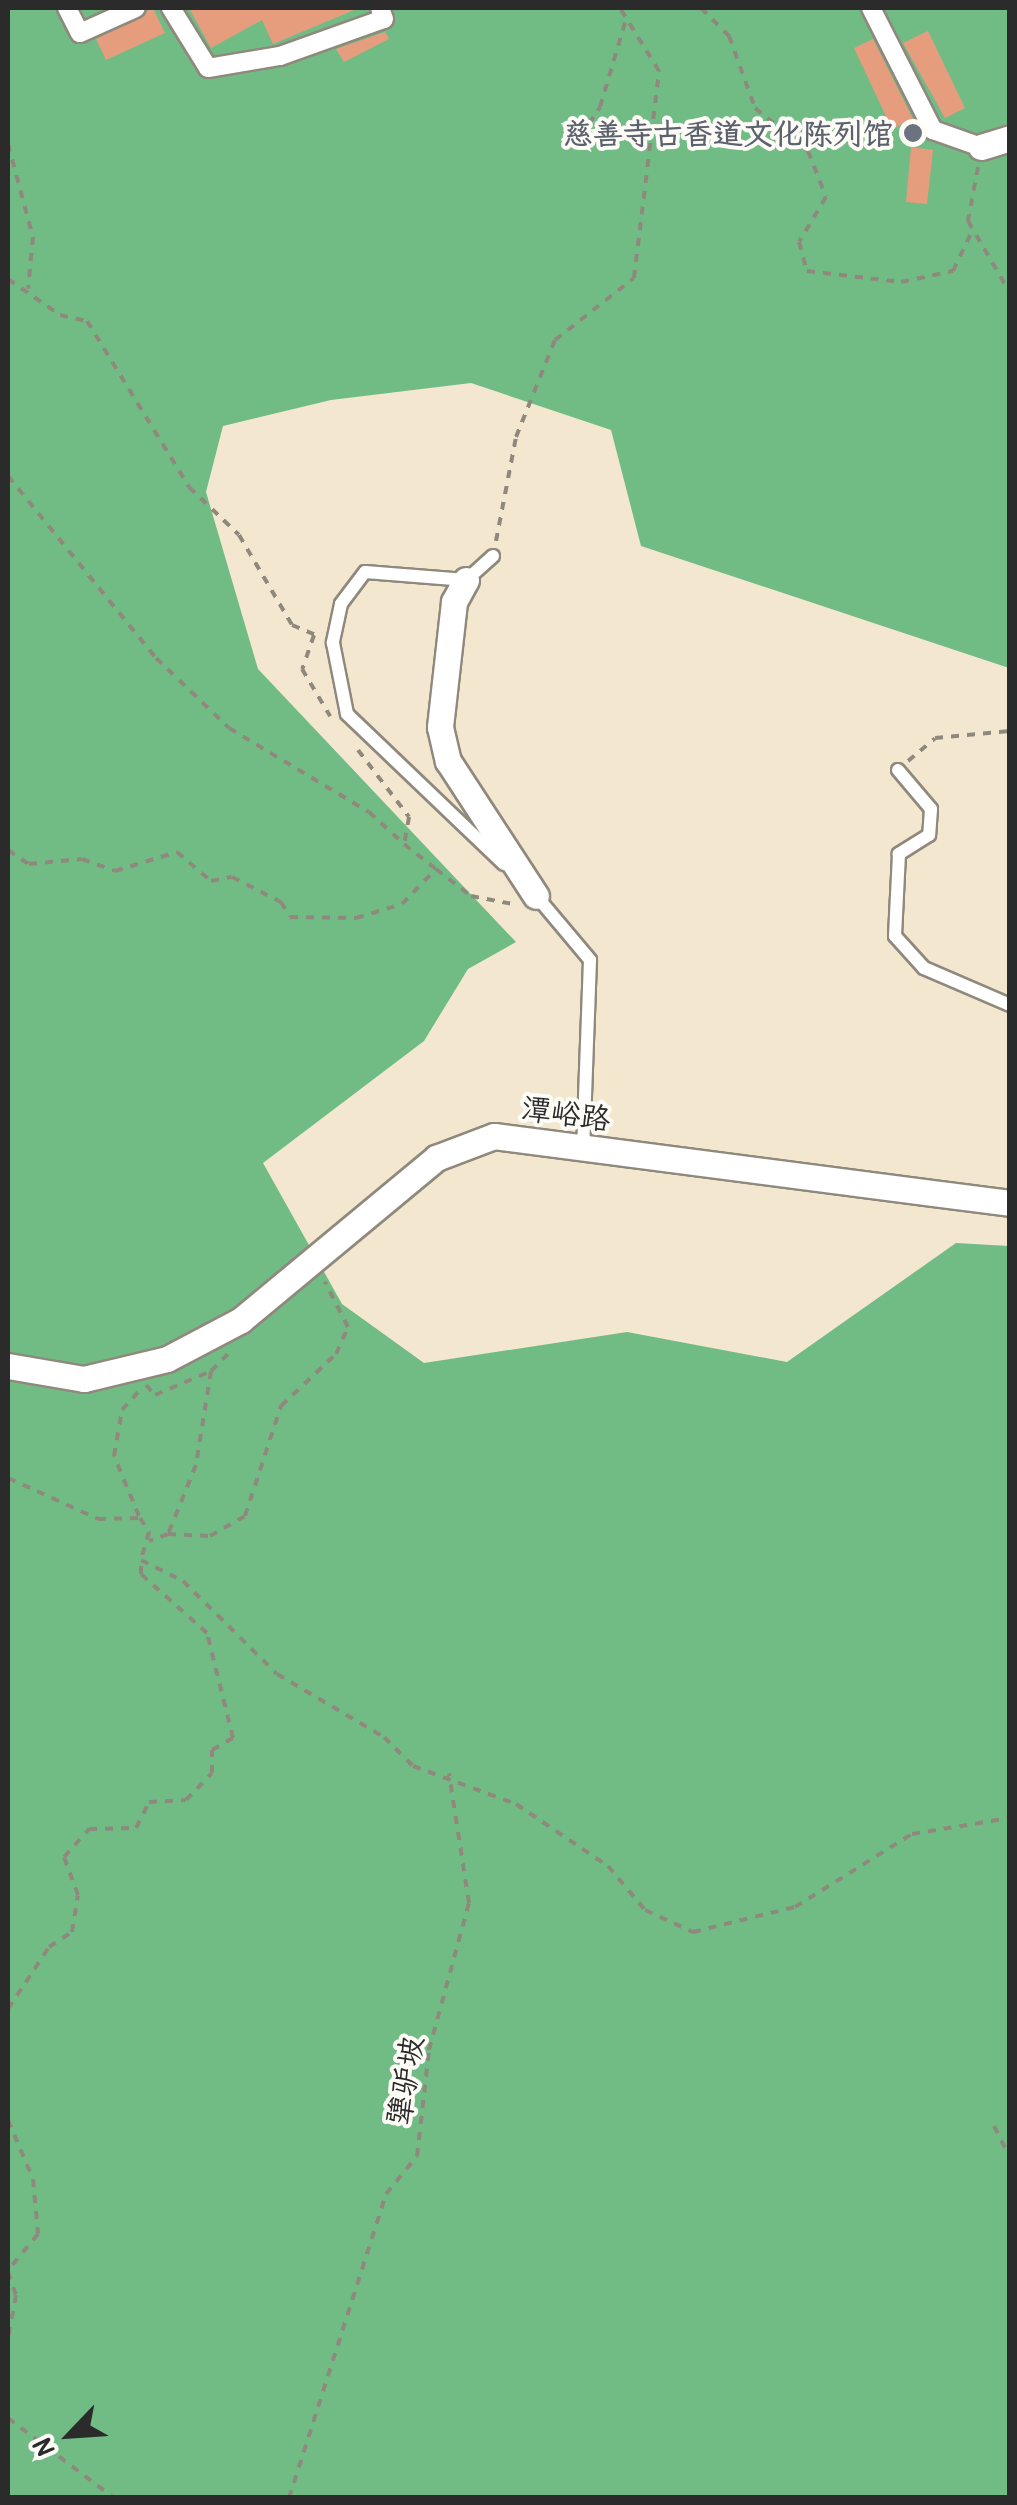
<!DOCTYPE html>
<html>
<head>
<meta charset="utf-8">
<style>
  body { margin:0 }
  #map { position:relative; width:1017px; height:2505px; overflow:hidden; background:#f3e7cf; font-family:"Patrick Hand","LXGW WenKai TC",sans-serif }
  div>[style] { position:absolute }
  .forest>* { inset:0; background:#71bc84 }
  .building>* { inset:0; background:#e69d7e }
  .path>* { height:4px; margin-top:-2px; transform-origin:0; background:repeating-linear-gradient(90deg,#8f897d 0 8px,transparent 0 16px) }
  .roads { filter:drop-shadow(2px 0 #8f897d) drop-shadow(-2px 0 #8f897d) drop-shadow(0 2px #8f897d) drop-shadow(0 -2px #8f897d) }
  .service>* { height:12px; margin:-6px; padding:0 6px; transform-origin:6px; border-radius:6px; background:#fff }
  .pedestrian>* { height:18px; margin:-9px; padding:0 9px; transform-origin:9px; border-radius:9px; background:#fff }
  .minor>* { height:25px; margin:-12.5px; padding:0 12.5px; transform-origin:12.5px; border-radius:12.5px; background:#fff }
  .dots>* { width:28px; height:28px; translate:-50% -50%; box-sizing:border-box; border:5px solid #fdfcf7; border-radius:50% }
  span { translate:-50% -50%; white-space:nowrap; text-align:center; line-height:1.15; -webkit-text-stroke:8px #fdfcf7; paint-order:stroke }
  .worship-label { font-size:30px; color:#5b616d; font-weight:700 }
  .right { translate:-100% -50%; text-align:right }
  .street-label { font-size:30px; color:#2b2b2b }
  .frame { position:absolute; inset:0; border:10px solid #2b2b2b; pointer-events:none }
  .north { position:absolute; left:20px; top:2385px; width:100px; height:100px; -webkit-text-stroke:8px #fdfcf7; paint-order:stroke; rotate:245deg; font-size:28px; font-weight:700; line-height:40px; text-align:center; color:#2b2b2b }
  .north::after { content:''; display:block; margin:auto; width:35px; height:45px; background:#2b2b2b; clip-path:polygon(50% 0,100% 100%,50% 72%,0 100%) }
</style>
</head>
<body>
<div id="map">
  <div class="forest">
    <i style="clip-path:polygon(8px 8px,1009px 8px,1009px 668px,641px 546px,611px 430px,471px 383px,331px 400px,223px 426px,206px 492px,258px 669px,516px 942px,468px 969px,424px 1041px,263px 1163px,342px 1304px,424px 1363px,627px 1332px,787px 1362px,956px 1243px,1009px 1246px,1009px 2497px,8px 2498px)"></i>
  </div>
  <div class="building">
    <i style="clip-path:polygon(153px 8px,165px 33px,106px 60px,96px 39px)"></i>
    <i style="clip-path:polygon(189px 8px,359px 8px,273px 44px,262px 20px,211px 48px)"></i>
    <i style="clip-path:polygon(928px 31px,965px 108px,945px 118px,903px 43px)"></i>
    <i style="clip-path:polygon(385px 32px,389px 39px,344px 62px,336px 49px)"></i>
    <i style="clip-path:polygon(873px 39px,913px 119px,892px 129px,854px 48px)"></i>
    <i style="clip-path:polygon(911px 147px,933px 150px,927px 204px,906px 202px)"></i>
  </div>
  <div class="path">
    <i style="left:701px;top:8px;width:40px;rotate:45deg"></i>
    <i style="left:729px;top:36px;width:77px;rotate:70.1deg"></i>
    <i style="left:755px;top:108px;width:68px;rotate:39.1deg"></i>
    <i style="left:808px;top:151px;width:49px;rotate:68.6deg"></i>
    <i style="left:826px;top:197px;width:52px;rotate:121deg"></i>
    <i style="left:799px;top:242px;width:30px;rotate:75deg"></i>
    <i style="left:807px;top:271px;width:95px;rotate:6.7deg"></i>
    <i style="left:901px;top:282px;width:53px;rotate:-11.9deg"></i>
    <i style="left:953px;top:271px;width:47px;rotate:-64.5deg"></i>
    <i style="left:580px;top:137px;width:36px;rotate:-56deg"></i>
    <i style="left:600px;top:107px;width:92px;rotate:-73.5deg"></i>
    <i style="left:8px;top:144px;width:96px;rotate:75deg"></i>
    <i style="left:33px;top:237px;width:52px;rotate:95.5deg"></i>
    <i style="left:978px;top:167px;width:55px;rotate:100.5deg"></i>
    <i style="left:968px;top:221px;width:83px;rotate:59.7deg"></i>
    <i style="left:8px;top:279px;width:63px;rotate:34.7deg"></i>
    <i style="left:60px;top:315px;width:28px;rotate:13deg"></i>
    <i style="left:87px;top:321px;width:195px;rotate:58.4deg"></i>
    <i style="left:189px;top:487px;width:69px;rotate:43.8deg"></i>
    <i style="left:239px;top:535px;width:104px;rotate:59.5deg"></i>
    <i style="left:292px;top:625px;width:28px;rotate:23deg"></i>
    <i style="left:1010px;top:362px;width:16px;rotate:90deg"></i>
    <i style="left:8px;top:476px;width:235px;rotate:50.9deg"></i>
    <i style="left:156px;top:658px;width:101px;rotate:43.8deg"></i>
    <i style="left:229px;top:728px;width:163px;rotate:31deg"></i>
    <i style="left:369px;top:812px;width:47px;rotate:42.4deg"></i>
    <i style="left:496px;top:541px;width:106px;rotate:-79.1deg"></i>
    <i style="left:516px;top:437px;width:105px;rotate:-68.1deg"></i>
    <i style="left:555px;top:340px;width:100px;rotate:-38.1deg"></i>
    <i style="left:634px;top:278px;width:209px;rotate:-83.1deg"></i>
    <i style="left:659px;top:71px;width:74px;rotate:-121.8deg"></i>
    <i style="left:314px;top:635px;width:36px;rotate:109deg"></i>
    <i style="left:302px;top:669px;width:55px;rotate:59.2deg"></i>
    <i style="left:358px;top:750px;width:84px;rotate:52.7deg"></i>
    <i style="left:409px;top:817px;width:27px;rotate:100deg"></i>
    <i style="left:404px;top:844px;width:41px;rotate:38deg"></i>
    <i style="left:908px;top:761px;width:35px;rotate:-40deg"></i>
    <i style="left:935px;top:738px;width:75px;rotate:-5.3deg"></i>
    <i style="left:8px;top:850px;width:25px;rotate:34deg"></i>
    <i style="left:29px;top:864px;width:53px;rotate:-5.4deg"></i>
    <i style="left:82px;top:859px;width:35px;rotate:20deg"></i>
    <i style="left:115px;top:871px;width:65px;rotate:-17deg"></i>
    <i style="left:177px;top:852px;width:45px;rotate:40.5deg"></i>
    <i style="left:211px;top:881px;width:21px;rotate:-11deg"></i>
    <i style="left:232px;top:877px;width:55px;rotate:27deg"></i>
    <i style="left:281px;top:902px;width:17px;rotate:59deg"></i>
    <i style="left:290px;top:917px;width:66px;rotate:0.9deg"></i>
    <i style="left:356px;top:918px;width:48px;rotate:-16.9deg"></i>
    <i style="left:402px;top:904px;width:49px;rotate:-45.8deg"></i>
    <i style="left:436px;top:869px;width:44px;rotate:37.6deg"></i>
    <i style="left:471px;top:896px;width:43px;rotate:10.8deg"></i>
    <i style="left:211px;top:1371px;width:27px;rotate:-45deg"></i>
    <i style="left:146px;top:1385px;width:13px;rotate:48deg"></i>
    <i style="left:155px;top:1395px;width:61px;rotate:-23.2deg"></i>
    <i style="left:211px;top:1371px;width:95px;rotate:99.1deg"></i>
    <i style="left:196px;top:1465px;width:74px;rotate:112.1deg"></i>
    <i style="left:168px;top:1534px;width:20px;rotate:160deg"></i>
    <i style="left:8px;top:1478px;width:99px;rotate:24.5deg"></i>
    <i style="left:98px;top:1519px;width:42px;rotate:-1.4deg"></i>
    <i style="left:140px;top:1518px;width:17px;rotate:57deg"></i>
    <i style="left:149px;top:1532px;width:29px;rotate:106deg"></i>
    <i style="left:141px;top:1560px;width:47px;rotate:26.6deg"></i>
    <i style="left:183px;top:1581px;width:132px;rotate:44.7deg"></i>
    <i style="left:277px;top:1674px;width:124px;rotate:30.5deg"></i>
    <i style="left:384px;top:1737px;width:41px;rotate:45deg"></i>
    <i style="left:413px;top:1766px;width:110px;rotate:20.3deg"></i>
    <i style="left:516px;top:1804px;width:111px;rotate:34deg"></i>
    <i style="left:608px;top:1866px;width:57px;rotate:49.9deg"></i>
    <i style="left:645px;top:1910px;width:53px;rotate:24.6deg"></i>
    <i style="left:693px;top:1932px;width:105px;rotate:-13.8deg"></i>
    <i style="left:795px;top:1907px;width:138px;rotate:-32deg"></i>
    <i style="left:912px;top:1834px;width:99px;rotate:-9.3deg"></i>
    <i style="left:139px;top:1516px;width:65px;rotate:-112.6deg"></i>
    <i style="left:114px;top:1456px;width:47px;rotate:-80.1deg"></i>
    <i style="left:122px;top:1410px;width:28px;rotate:-48deg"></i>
    <i style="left:168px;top:1534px;width:42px;rotate:2.7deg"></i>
    <i style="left:210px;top:1536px;width:40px;rotate:-29.7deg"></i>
    <i style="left:245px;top:1516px;width:116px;rotate:-71.9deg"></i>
    <i style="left:281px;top:1406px;width:76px;rotate:-43.4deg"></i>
    <i style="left:336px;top:1354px;width:30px;rotate:-66deg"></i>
    <i style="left:348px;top:1327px;width:51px;rotate:-117.1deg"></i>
    <i style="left:8px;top:2009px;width:74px;rotate:-56.5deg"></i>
    <i style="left:49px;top:1947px;width:27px;rotate:-33deg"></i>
    <i style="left:72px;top:1932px;width:37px;rotate:-81deg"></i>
    <i style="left:78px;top:1895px;width:40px;rotate:-110.2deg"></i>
    <i style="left:64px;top:1857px;width:38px;rotate:-48deg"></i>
    <i style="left:89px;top:1829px;width:47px;rotate:-1.2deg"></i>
    <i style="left:136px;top:1828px;width:29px;rotate:-63deg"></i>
    <i style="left:149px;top:1802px;width:37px;rotate:-3deg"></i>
    <i style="left:186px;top:1800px;width:37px;rotate:-46deg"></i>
    <i style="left:212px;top:1773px;width:23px;rotate:-90deg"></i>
    <i style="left:212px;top:1750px;width:24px;rotate:-30deg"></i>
    <i style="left:233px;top:1738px;width:108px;rotate:-103.9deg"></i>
    <i style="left:207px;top:1633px;width:89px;rotate:-138.2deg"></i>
    <i style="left:141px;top:1574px;width:14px;rotate:-90deg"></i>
    <i style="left:8px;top:2120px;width:64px;rotate:67deg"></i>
    <i style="left:33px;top:2179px;width:55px;rotate:84.8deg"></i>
    <i style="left:38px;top:2234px;width:47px;rotate:129.8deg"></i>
    <i style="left:994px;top:2126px;width:36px;rotate:63deg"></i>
    <i style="left:8px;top:2272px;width:24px;rotate:71deg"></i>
    <i style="left:16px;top:2295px;width:45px;rotate:100.3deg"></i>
    <i style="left:8px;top:2418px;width:133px;rotate:37deg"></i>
    <i style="left:289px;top:2498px;width:319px;rotate:-72.3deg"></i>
    <i style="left:386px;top:2194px;width:49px;rotate:-50.8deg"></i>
    <i style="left:417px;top:2156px;width:107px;rotate:-83.5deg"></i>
    <i style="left:429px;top:2050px;width:152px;rotate:-74.8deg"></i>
    <i style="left:469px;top:1903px;width:131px;rotate:-98.8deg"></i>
  </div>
  <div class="roads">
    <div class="service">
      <i style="left:493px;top:556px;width:36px;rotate:138deg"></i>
      <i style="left:466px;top:580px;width:101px;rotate:-175.5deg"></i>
      <i style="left:365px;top:572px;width:40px;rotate:127deg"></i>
      <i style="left:341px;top:604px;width:40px;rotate:102deg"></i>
      <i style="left:333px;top:643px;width:72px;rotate:78.8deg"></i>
      <i style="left:347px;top:714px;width:217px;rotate:43.7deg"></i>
      <i style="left:898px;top:770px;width:51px;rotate:49.8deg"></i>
      <i style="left:931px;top:809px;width:26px;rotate:94deg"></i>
      <i style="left:929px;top:835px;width:36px;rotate:148deg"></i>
      <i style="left:899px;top:854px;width:82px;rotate:92.8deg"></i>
      <i style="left:895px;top:936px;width:43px;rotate:47.8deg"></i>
      <i style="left:924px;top:968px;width:94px;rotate:23.3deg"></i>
      <i style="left:533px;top:892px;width:89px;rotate:50deg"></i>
      <i style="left:590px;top:960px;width:188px;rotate:92.1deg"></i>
    </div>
    <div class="pedestrian">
      <i style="left:67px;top:8px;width:28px;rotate:63deg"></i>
      <i style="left:80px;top:33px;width:61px;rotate:-24.1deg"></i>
      <i style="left:171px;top:8px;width:70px;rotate:58.3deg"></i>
      <i style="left:208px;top:68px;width:73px;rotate:-9.5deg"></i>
      <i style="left:280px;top:56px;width:110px;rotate:-19.6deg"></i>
      <i style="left:384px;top:19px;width:12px;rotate:-110deg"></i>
      <i style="left:871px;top:8px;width:137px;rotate:63.1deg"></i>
      <i style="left:933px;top:130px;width:51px;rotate:19.5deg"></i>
    </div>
    <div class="minor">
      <i style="left:981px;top:147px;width:30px;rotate:-17deg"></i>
      <i style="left:466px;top:580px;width:25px;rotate:119deg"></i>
      <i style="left:454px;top:602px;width:126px;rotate:96.4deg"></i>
      <i style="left:440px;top:727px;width:35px;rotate:77deg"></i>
      <i style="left:448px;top:761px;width:161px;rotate:56.9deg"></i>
      <i style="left:8px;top:1366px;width:77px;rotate:9.7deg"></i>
      <i style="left:84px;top:1379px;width:85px;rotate:-13.5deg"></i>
      <i style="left:167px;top:1359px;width:84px;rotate:-27.8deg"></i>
      <i style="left:241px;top:1320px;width:254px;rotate:-39.7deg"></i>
      <i style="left:436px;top:1158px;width:62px;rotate:-20.8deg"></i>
      <i style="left:494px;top:1136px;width:520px;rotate:7.4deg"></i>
    </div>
  </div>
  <div class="dots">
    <i style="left:913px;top:133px;background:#6b7280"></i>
  </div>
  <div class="worship-label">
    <span class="right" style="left:893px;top:133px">慈善寺古香道文化陈列馆</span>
  </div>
  <div class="street-label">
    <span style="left:566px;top:1113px;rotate:8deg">潭峪路</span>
    <span style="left:405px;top:2081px;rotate:-81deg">犟驴坡</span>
  </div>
  <div class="frame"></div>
  <div class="north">N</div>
</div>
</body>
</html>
